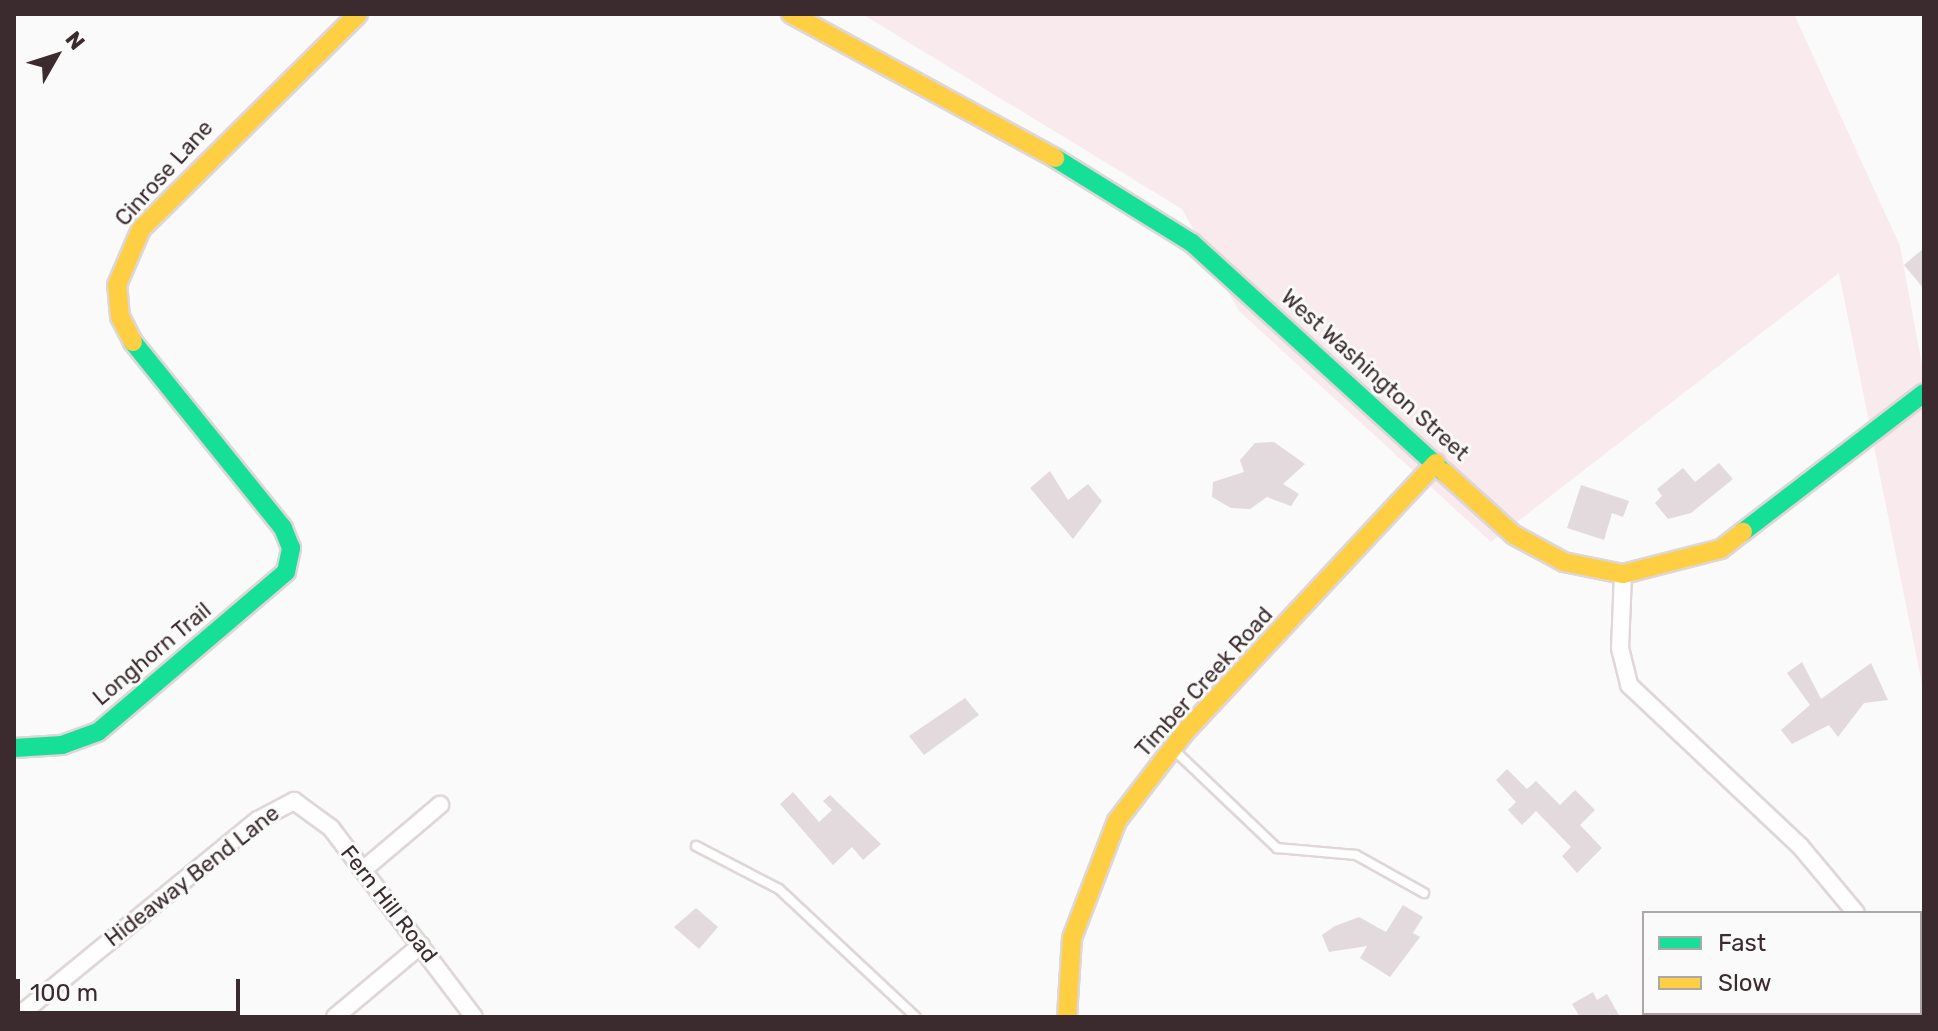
<!DOCTYPE html>
<html>
<head>
<meta charset="utf-8">
<style>
  body { margin:0 }
  #map { position:relative; width:1938px; height:1031px; overflow:hidden; background:#fafafa; font-family:Rubik,sans-serif }
  div>[style] { position:absolute }
  .green>* { inset:0; background:#f8eaed }
  .building>* { inset:0; background:#e2dadc }
  .roads { filter:drop-shadow(2px 0 #ded6d7) drop-shadow(-2px 0 #ded6d7) drop-shadow(0 2px #ded6d7) drop-shadow(0 -2px #ded6d7) }
  .lane>* { height:8px; margin:-4px; padding:0 4px; transform-origin:4px; border-radius:4px; background:#fefefe }
  .street>* { height:16px; margin:-8px; padding:0 8px; transform-origin:8px; border-radius:8px; background:#fefefe }
  .fast>* { height:18px; margin:-9px; padding:0 9px; transform-origin:9px; border-radius:9px; background:#16e098 }
  .slow>* { height:18px; margin:-9px; padding:0 9px; transform-origin:9px; border-radius:9px; background:#ffcf43 }
  span { translate:-50% -50%; white-space:nowrap; text-align:center; line-height:1.15; -webkit-text-stroke:6px #fafafa; paint-order:stroke }
  .street-label { font-size:22px; color:#3b2b2e }
  .frame { position:absolute; inset:0; border:16px solid #3b2b2e; pointer-events:none }
  .legend { position:absolute; left:1642px; top:911px; width:280px; height:104px; box-sizing:border-box; background:#fafafa; border:2px solid #aea7a8; margin:0; padding:10px 14px; list-style:none; font-size:24px; color:#3b2b2e }
  .legend li { display:flex; align-items:center; gap:16px; height:40px }
  .legend b { width:40px; border:2px solid #aea7a8 }
  .north { position:absolute; left:16px; top:16px; width:80px; height:80px; -webkit-text-stroke:6px #fafafa; paint-order:stroke; rotate:51deg; font-size:22px; font-weight:700; line-height:32px; text-align:center; color:#3b2b2e }
  .north::after { content:''; display:block; margin:auto; width:28px; height:36px; background:#3b2b2e; clip-path:polygon(50% 0,100% 100%,50% 72%,0 100%) }
  .scale { position:absolute; left:16px; top:979px; width:224px; height:36px; box-sizing:border-box; border:4px solid #3b2b2e; border-top:0; padding-left:10px; font-size:24px; line-height:28px; white-space:nowrap; color:#3b2b2e; -webkit-text-stroke:6px #fafafa; paint-order:stroke }
</style>
</head>
<body>
<div id="map">
  <div class="green">
    <i style="clip-path:polygon(862px 14px,1794px 14px,1900px 246px,1924px 376px,1924px 694px,1839px 273px,1491px 542px,1239px 311px,1182px 209px)"></i>
  </div>
  <div class="building">
    <i style="clip-path:polygon(1924px 248px,1924px 289px,1904px 265px)"></i>
    <i style="clip-path:polygon(1274px 442px,1305px 464px,1283px 484px,1299px 494px,1291px 506px,1267px 497px,1250px 509px,1231px 508px,1212px 497px,1213px 482px,1244px 472px,1240px 460px,1255px 443px)"></i>
    <i style="clip-path:polygon(1719px 463px,1733px 479px,1691px 513px,1668px 519px,1655px 503px,1662px 496px,1657px 489px,1683px 468px,1695px 482px)"></i>
    <i style="clip-path:polygon(1050px 471px,1068px 500px,1088px 484px,1102px 501px,1073px 539px,1030px 488px)"></i>
    <i style="clip-path:polygon(1581px 485px,1629px 501px,1623px 517px,1612px 513px,1604px 540px,1567px 528px)"></i>
    <i style="clip-path:polygon(1802px 662px,1821px 699px,1871px 663px,1888px 700px,1864px 703px,1838px 737px,1829px 725px,1792px 744px,1781px 730px,1810px 705px,1787px 673px)"></i>
    <i style="clip-path:polygon(965px 698px,979px 715px,924px 755px,909px 736px)"></i>
    <i style="clip-path:polygon(1507px 769px,1527px 789px,1536px 781px,1560px 805px,1575px 790px,1595px 810px,1580px 825px,1602px 848px,1577px 873px,1562px 856px,1571px 847px,1536px 811px,1522px 825px,1508px 810px,1516px 802px,1496px 780px)"></i>
    <i style="clip-path:polygon(793px 792px,819px 822px,832px 810px,823px 801px,830px 795px,881px 844px,863px 860px,852px 847px,833px 865px,780px 804px)"></i>
    <i style="clip-path:polygon(1403px 905px,1423px 917px,1413px 933px,1420px 937px,1390px 977px,1360px 958px,1367px 946px,1329px 952px,1322px 935px,1335px 926px,1359px 917px,1386px 932px)"></i>
    <i style="clip-path:polygon(696px 908px,718px 927px,699px 949px,674px 927px)"></i>
    <i style="clip-path:polygon(1593px 992px,1597px 1000px,1607px 994px,1620px 1017px,1580px 1017px,1572px 1004px)"></i>
  </div>
  <div class="roads">
    <div class="lane">
      <i style="left:1173px;top:749px;width:144px;rotate:43.6deg"></i>
      <i style="left:1277px;top:848px;width:79px;rotate:5.1deg"></i>
      <i style="left:1356px;top:855px;width:78px;rotate:29.2deg"></i>
      <i style="left:696px;top:846px;width:93px;rotate:27.4deg"></i>
      <i style="left:779px;top:889px;width:187px;rotate:43.1deg"></i>
    </div>
    <div class="street">
      <i style="left:1623px;top:574px;width:74px;rotate:92.3deg"></i>
      <i style="left:1620px;top:648px;width:38px;rotate:76deg"></i>
      <i style="left:1629px;top:685px;width:235px;rotate:43.3deg"></i>
      <i style="left:1800px;top:846px;width:87px;rotate:50.1deg"></i>
      <i style="left:363px;top:870px;width:101px;rotate:-40.2deg"></i>
      <i style="left:1914px;top:1013px;width:5px;rotate:53deg"></i>
      <i style="left:17px;top:1017px;width:311px;rotate:-39.3deg"></i>
      <i style="left:258px;top:820px;width:41px;rotate:-27.8deg"></i>
      <i style="left:294px;top:801px;width:46px;rotate:36.1deg"></i>
      <i style="left:331px;top:828px;width:237px;rotate:52.9deg"></i>
      <i style="left:335px;top:1017px;width:112px;rotate:-39.9deg"></i>
    </div>
    <div class="fast">
      <i style="left:1055px;top:158px;width:161px;rotate:31.8deg"></i>
      <i style="left:1192px;top:243px;width:341px;rotate:42.3deg"></i>
      <i style="left:1743px;top:532px;width:228px;rotate:-37.5deg"></i>
      <i style="left:14px;top:748px;width:48px;rotate:-3.6deg"></i>
      <i style="left:62px;top:745px;width:38px;rotate:-20deg"></i>
      <i style="left:98px;top:732px;width:247px;rotate:-40.4deg"></i>
      <i style="left:286px;top:572px;width:25px;rotate:-78deg"></i>
      <i style="left:291px;top:548px;width:22px;rotate:-112deg"></i>
      <i style="left:283px;top:528px;width:239px;rotate:-128.9deg"></i>
    </div>
    <div class="slow">
      <i style="left:791px;top:14px;width:301px;rotate:28.6deg"></i>
      <i style="left:133px;top:342px;width:28px;rotate:-117deg"></i>
      <i style="left:120px;top:317px;width:32px;rotate:-95deg"></i>
      <i style="left:117px;top:285px;width:61px;rotate:-66.8deg"></i>
      <i style="left:141px;top:229px;width:305px;rotate:-44.7deg"></i>
      <i style="left:1444px;top:472px;width:94px;rotate:42deg"></i>
      <i style="left:1514px;top:535px;width:57px;rotate:28.4deg"></i>
      <i style="left:1564px;top:562px;width:60px;rotate:11.5deg"></i>
      <i style="left:1623px;top:574px;width:101px;rotate:-14.3deg"></i>
      <i style="left:1721px;top:549px;width:28px;rotate:-38deg"></i>
      <i style="left:1067px;top:1017px;width:79px;rotate:-86.4deg"></i>
      <i style="left:1072px;top:938px;width:125px;rotate:-69deg"></i>
      <i style="left:1117px;top:821px;width:112px;rotate:-52.6deg"></i>
      <i style="left:1185px;top:732px;width:368px;rotate:-47deg"></i>
    </div>
  </div>
  <div class="street-label">
    <span style="left:164px;top:173px;rotate:-48deg">Cinrose Lane</span>
    <span style="left:1375px;top:375px;rotate:42deg">West Washington Street</span>
    <span style="left:152px;top:654px;rotate:-40deg">Longhorn Trail</span>
    <span style="left:1204px;top:682px;rotate:-48deg">Timber Creek Road</span>
    <span style="left:192px;top:876px;rotate:-38deg">Hideaway Bend Lane</span>
    <span style="left:389px;top:904px;rotate:52deg">Fern Hill Road</span>
  </div>
  <div class="frame"></div>
  <ul class="legend">
  <li><b style="height:10px;background:#16e098"></b>Fast</li>
  <li><b style="height:10px;background:#ffcf43"></b>Slow</li>
  </ul>
  <div class="north">N</div>
  <div class="scale">100 m</div>
</div>
</body>
</html>
